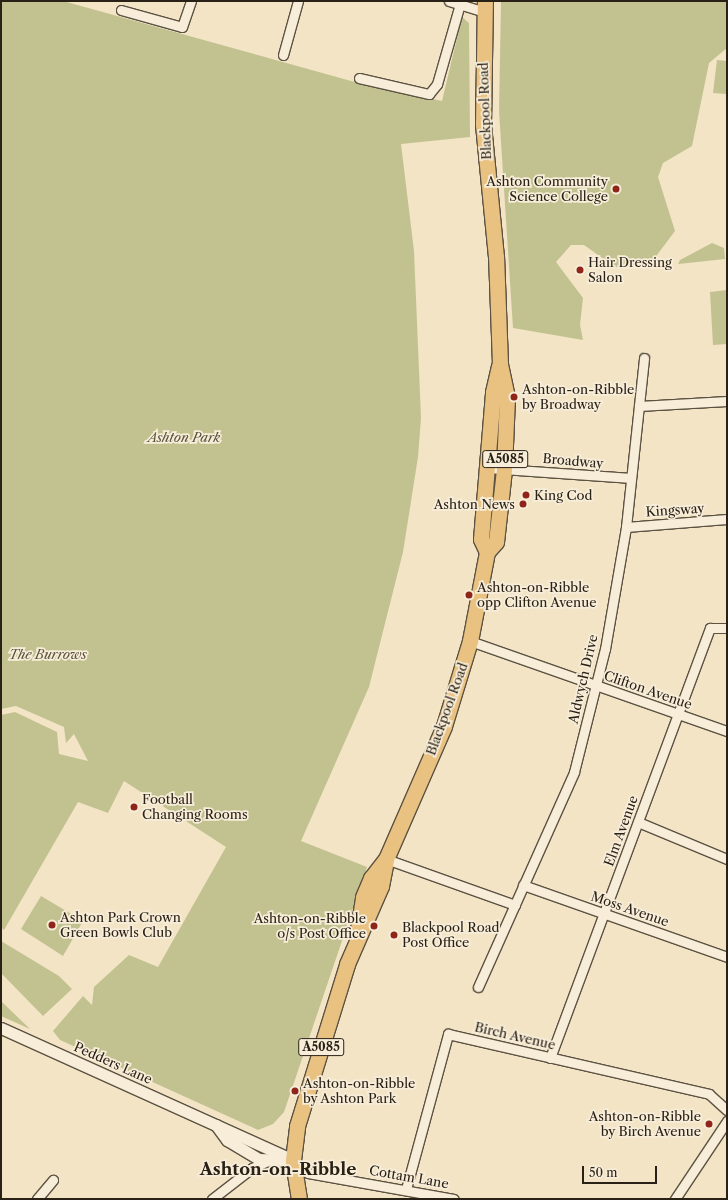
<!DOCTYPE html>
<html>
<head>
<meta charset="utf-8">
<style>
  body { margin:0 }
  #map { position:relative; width:728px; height:1200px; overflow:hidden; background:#f2e4c5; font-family:"Libre Caslon Text",serif }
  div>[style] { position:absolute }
  .green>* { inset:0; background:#c2c290 }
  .roads { filter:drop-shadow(1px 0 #5c5242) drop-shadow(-1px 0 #5c5242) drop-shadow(0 1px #5c5242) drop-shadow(0 -1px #5c5242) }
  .minor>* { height:9px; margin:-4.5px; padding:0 4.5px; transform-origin:4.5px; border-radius:4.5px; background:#f7edd9 }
  .tertiary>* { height:11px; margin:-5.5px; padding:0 5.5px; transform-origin:5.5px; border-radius:5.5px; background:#f7edd9 }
  .trunk>* { height:15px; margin:-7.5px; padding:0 7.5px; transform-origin:7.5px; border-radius:7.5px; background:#e9c282 }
  .dots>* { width:11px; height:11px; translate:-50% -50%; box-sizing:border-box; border:2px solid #f7edd9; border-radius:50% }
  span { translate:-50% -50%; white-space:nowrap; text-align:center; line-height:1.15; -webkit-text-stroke:3.5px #f7edd9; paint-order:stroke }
  .shield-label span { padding:1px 3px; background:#f7edd9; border:1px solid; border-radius:3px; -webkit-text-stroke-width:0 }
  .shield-label { font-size:12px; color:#2a2116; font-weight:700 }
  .street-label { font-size:13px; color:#2a2116 }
  .poi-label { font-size:13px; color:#2a2116 }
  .right { translate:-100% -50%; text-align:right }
  .left { translate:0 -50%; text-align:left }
  .park-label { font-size:13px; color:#58513b; font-style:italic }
  .district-label { font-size:17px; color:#2a2116; font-weight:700 }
  .frame { position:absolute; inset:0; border:2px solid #2a2116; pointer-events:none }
  .scale { position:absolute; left:582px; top:1166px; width:75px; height:18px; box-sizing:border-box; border:2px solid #2a2116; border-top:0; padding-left:5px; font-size:12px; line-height:14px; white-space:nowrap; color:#2a2116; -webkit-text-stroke:3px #f7edd9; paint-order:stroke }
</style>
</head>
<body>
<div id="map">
  <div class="green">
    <i style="clip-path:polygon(1px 1px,63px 1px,351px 81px,442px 101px,462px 17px,469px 23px,470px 137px,401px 144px,414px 251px,421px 418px,418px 457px,403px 552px,369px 687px,301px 841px,367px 867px,284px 1112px,273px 1124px,258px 1130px,60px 1040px,53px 1031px,83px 996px,92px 1005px,94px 987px,129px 955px,158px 967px,226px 847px,124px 781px,108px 813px,78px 802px,4px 930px,1px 927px,1px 715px,15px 712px,57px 732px,59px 754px,88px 761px,74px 734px,66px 743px,64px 727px,16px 706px,1px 709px)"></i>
    <i style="clip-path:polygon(501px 1px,727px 1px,727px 48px,709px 63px,692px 146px,663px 163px,658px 177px,675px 231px,648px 267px,615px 267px,584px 245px,571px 245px,556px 262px,583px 298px,580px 325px,583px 340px,513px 328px,499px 111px)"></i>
    <i style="clip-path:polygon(717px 60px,727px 61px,727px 94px,713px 93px)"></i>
    <i style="clip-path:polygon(712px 243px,724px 248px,725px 259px,678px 264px,680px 260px)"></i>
    <i style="clip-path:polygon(727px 290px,727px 344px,713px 345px,710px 292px)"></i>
    <i style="clip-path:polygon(41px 896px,83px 921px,63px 956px,21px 929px)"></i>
    <i style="clip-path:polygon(1px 941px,59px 976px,72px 989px,43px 1016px,1px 973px)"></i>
    <i style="clip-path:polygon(1px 1001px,30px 1029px,1px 1016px)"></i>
  </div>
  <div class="roads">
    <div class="minor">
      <i style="left:449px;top:1px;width:37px;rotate:17deg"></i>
      <i style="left:121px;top:10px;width:63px;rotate:15.6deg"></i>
      <i style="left:182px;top:27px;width:28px;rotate:-71deg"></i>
      <i style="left:283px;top:55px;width:56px;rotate:-74.5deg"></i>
      <i style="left:359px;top:78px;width:72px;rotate:12.9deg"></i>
      <i style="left:429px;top:94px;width:13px;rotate:-51deg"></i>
      <i style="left:437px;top:84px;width:83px;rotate:-74deg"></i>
      <i style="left:639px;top:406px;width:88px;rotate:-3.3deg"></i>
      <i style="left:489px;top:468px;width:142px;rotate:4deg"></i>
      <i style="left:626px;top:527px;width:101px;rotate:-4.5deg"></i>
      <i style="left:470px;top:641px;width:272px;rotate:19.3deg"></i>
      <i style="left:638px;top:822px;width:96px;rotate:22.6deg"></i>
      <i style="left:386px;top:859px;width:137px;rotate:19.6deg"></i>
      <i style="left:523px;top:885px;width:216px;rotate:19.4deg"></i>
      <i style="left:478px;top:987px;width:235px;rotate:-65.9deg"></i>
      <i style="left:574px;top:772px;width:127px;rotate:-75.9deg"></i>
      <i style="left:605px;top:649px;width:124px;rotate:-80.2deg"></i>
      <i style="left:626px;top:527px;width:170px;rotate:-83.9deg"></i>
      <i style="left:550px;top:1058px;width:459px;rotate:-69.6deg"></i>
      <i style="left:710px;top:628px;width:17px"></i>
      <i style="left:293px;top:1160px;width:20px;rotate:41deg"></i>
      <i style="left:308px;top:1173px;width:148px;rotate:10.1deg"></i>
      <i style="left:406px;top:1189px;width:161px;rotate:-74.8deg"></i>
      <i style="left:448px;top:1034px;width:268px;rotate:12.9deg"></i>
      <i style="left:709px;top:1094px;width:24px;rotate:42deg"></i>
      <i style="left:37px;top:1199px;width:25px;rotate:-50deg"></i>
      <i style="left:212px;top:1199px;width:51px;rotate:-37.8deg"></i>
      <i style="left:252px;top:1168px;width:17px;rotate:-24deg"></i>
      <i style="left:675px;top:1199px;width:94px;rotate:-56.3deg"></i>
    </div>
    <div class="tertiary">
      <i style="left:1px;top:1028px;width:320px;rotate:24.3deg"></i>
      <i style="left:216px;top:1125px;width:19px;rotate:54deg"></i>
      <i style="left:227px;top:1140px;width:37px;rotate:31deg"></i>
      <i style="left:259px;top:1159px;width:33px;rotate:2deg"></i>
    </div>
    <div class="trunk">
      <i style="left:487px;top:552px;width:14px;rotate:-115deg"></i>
      <i style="left:481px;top:539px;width:147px;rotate:-85.3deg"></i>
      <i style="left:493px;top:392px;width:27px;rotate:-77deg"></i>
      <i style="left:357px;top:936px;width:39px;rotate:-81deg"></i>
      <i style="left:363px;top:897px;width:21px;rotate:-67deg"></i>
      <i style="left:371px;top:878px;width:24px;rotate:-52deg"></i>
      <i style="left:386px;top:859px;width:145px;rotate:-66.4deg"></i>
      <i style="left:444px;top:726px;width:89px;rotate:-73deg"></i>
      <i style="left:470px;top:641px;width:91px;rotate:-79.2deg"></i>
      <i style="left:487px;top:552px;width:13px;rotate:-48deg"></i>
      <i style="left:496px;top:542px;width:73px;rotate:-83.7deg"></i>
      <i style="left:504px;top:469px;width:72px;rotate:-87.6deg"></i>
      <i style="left:507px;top:397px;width:34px;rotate:-102deg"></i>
      <i style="left:500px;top:364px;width:107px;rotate:-92.1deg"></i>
      <i style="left:496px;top:257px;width:134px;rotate:-95.6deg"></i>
      <i style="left:483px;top:124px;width:123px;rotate:-89.1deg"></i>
      <i style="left:299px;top:1199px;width:39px;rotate:-99deg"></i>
      <i style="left:293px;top:1160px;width:34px;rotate:-83deg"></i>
      <i style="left:297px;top:1126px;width:170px;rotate:-72.8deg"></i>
      <i style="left:347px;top:964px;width:85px;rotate:-66.4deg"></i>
      <i style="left:381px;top:886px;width:26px;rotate:-79deg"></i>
    </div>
  </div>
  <div class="dots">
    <i style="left:616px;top:189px;background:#8f2418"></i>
    <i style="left:580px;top:270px;background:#8f2418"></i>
    <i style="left:514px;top:397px;background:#8f2418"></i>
    <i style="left:526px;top:495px;background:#8f2418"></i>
    <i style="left:523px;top:504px;background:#8f2418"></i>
    <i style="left:469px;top:595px;background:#8f2418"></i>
    <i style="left:134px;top:807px;background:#8f2418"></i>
    <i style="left:52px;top:925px;background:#8f2418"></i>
    <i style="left:374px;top:926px;background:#8f2418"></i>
    <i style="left:394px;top:935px;background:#8f2418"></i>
    <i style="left:295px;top:1091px;background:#8f2418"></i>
    <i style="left:709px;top:1124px;background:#8f2418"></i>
  </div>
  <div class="shield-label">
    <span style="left:505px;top:459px">A5085</span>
    <span style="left:321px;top:1047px">A5085</span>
  </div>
  <div class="street-label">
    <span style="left:485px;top:111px;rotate:-92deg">Blackpool Road</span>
    <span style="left:573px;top:461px;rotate:5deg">Broadway</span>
    <span style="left:675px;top:510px;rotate:-4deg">Kingsway</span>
    <span style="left:583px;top:679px;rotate:-77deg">Aldwych Drive</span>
    <span style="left:648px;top:690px;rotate:19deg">Clifton Avenue</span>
    <span style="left:447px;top:709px;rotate:-70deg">Blackpool Road</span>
    <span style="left:621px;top:831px;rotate:-70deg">Elm Avenue</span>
    <span style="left:630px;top:909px;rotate:19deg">Moss Avenue</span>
    <span style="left:515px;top:1036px;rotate:13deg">Birch Avenue</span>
    <span style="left:113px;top:1063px;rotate:24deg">Pedders Lane</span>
    <span style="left:409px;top:1177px;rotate:10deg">Cottam Lane</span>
  </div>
  <div class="poi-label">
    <span class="right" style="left:608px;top:189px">Ashton Community<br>Science College</span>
    <span class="left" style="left:588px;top:270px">Hair Dressing<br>Salon</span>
    <span class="left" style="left:522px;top:397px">Ashton-on-Ribble<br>by Broadway</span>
    <span class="left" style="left:534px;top:495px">King Cod</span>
    <span class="right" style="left:515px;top:504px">Ashton News</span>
    <span class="left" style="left:477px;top:595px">Ashton-on-Ribble<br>opp Clifton Avenue</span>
    <span class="left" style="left:142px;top:807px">Football<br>Changing Rooms</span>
    <span class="left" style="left:60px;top:925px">Ashton Park Crown<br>Green Bowls Club</span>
    <span class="right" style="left:366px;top:926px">Ashton-on-Ribble<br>o/s Post Office</span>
    <span class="left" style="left:402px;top:935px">Blackpool Road<br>Post Office</span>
    <span class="left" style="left:303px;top:1091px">Ashton-on-Ribble<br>by Ashton Park</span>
    <span class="right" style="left:701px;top:1124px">Ashton-on-Ribble<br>by Birch Avenue</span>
  </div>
  <div class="park-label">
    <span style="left:184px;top:437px">Ashton Park</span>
    <span style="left:48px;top:654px">The Burrows</span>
  </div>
  <div class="district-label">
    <span style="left:278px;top:1170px">Ashton-on-Ribble</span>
  </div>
  <div class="frame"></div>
  <div class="scale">50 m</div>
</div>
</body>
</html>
